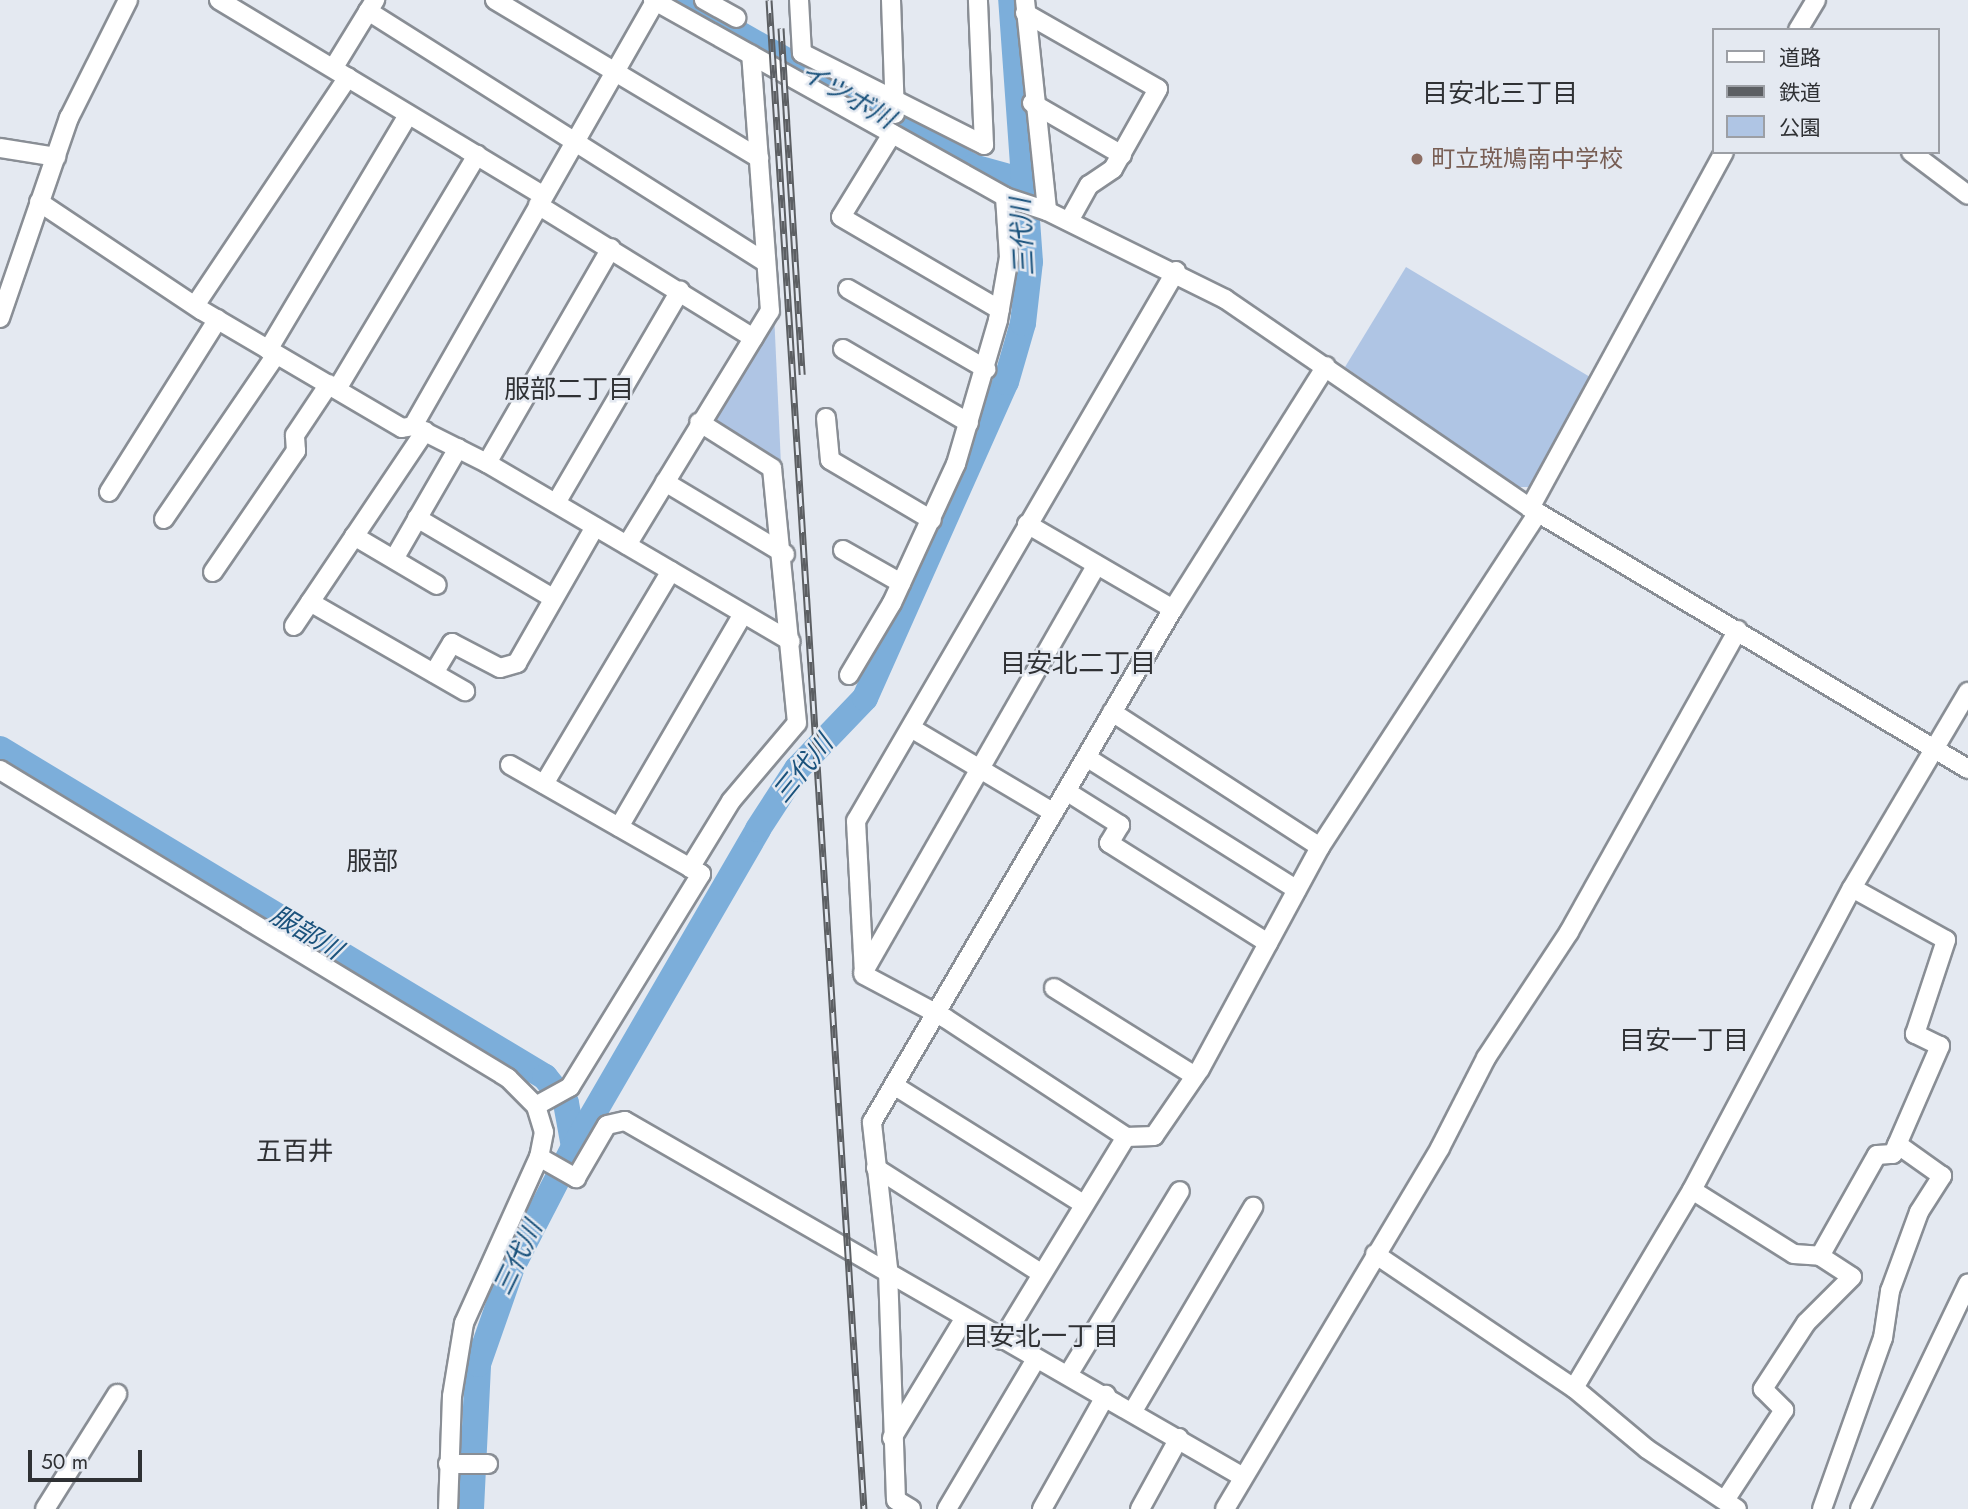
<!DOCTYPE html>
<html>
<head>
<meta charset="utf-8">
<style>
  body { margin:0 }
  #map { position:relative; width:1968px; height:1509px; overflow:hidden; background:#e4e9f1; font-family:Jost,"Noto Sans JP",sans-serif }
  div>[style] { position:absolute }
  .green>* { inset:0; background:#afc5e4 }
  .river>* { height:26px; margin:-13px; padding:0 13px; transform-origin:13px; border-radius:13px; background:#7caeda }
  .roads { filter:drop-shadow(2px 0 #898e95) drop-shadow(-2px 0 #898e95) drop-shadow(0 2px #898e95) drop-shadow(0 -2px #898e95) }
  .minor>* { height:18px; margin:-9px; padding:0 9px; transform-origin:9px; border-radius:9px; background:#fff }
  .rail>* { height:7px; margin-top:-3.5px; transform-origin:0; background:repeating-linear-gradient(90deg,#e4e9f1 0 13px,#5c5f63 0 26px); box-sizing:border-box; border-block:2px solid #5c5f63 }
  .dots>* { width:19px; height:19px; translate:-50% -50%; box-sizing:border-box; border:4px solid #e4e9f1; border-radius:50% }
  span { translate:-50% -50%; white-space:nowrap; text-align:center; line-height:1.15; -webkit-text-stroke:5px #e4e9f1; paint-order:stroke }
  .education-label { font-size:24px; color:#785e54 }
  .left { translate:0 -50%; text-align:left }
  .neighbourhood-label { font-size:26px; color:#2f3134 }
  .water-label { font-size:26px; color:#1a527c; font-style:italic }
  .legend { position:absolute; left:1712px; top:28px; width:228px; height:126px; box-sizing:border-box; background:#e4e9f1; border:2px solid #9c9fa5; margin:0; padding:9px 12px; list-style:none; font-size:21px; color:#2f3134 }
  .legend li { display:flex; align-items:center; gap:14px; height:35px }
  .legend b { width:35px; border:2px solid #9c9fa5 }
  .scale { position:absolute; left:28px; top:1450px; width:114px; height:32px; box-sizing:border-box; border:4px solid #2f3134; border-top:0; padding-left:9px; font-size:21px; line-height:24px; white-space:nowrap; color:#2f3134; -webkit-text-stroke:5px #e4e9f1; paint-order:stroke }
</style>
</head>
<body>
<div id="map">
  <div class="green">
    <i style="clip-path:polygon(1406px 267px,1590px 377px,1531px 487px,1518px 487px,1345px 367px)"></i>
    <i style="clip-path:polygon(774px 313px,781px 465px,707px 419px)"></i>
  </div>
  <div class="river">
    <i style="left:680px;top:0;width:337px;rotate:29.7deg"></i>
    <i style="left:973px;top:167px;width:49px;rotate:15.5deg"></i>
    <i style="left:0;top:749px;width:636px;rotate:31.04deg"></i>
    <i style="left:545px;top:1077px;width:33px;rotate:51deg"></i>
    <i style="left:566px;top:1103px;width:45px;rotate:79.7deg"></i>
    <i style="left:471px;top:1509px;width:145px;rotate:-87.2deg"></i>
    <i style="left:478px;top:1364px;width:103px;rotate:-70.7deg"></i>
    <i style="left:512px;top:1267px;width:135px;rotate:-62.7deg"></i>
    <i style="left:574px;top:1147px;width:367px;rotate:-59.9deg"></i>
    <i style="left:758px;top:829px;width:72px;rotate:-57deg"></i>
    <i style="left:797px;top:769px;width:98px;rotate:-46.2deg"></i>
    <i style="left:865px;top:698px;width:346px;rotate:-66deg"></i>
    <i style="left:1006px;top:382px;width:61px;rotate:-73.9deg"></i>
    <i style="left:1023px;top:323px;width:61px;rotate:-83.5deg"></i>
    <i style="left:1030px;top:262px;width:263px;rotate:-94.1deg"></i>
  </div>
  <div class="roads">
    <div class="minor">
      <i style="left:219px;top:0;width:377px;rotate:31.1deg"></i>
      <i style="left:495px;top:0;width:308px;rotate:30.9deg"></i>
      <i style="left:653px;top:0;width:403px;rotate:29.2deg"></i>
      <i style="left:1005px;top:197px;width:44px;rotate:18.4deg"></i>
      <i style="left:1047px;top:211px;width:199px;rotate:26.3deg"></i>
      <i style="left:1225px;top:299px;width:370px;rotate:34.4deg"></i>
      <i style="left:1530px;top:508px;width:510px;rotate:30.79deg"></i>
      <i style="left:704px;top:0;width:37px;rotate:29deg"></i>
      <i style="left:799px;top:0;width:53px;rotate:86.8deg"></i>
      <i style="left:802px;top:53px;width:204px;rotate:26.8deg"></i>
      <i style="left:984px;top:145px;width:145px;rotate:-92.4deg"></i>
      <i style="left:891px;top:0;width:114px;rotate:88deg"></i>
      <i style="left:1025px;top:0;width:212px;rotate:84deg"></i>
      <i style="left:368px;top:11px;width:468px;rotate:32.3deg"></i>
      <i style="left:1025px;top:13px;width:153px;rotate:29.7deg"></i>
      <i style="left:1158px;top:89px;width:92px;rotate:119.4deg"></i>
      <i style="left:1113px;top:169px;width:29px;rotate:146deg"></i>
      <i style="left:1089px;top:185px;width:41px;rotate:119.1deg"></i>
      <i style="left:1798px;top:30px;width:35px;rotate:-59deg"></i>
      <i style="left:334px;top:67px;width:79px;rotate:-58.5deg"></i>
      <i style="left:1032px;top:103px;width:104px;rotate:30deg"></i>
      <i style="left:892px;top:134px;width:97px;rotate:121.6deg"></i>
      <i style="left:841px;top:217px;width:184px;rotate:30.3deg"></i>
      <i style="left:0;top:148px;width:57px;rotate:9.1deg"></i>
      <i style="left:1911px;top:152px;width:71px;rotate:37deg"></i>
      <i style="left:39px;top:202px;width:195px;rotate:33.7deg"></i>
      <i style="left:201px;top:310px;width:233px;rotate:30.4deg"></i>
      <i style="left:402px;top:428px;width:11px;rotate:-10deg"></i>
      <i style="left:413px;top:426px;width:83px;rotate:26.6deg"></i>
      <i style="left:487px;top:463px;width:352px;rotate:30.4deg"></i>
      <i style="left:538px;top:205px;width:253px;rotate:31.7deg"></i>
      <i style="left:1176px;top:271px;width:636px;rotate:120.19deg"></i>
      <i style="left:856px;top:821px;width:154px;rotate:87deg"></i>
      <i style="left:864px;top:975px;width:92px;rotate:28deg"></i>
      <i style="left:945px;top:1018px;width:217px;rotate:33.3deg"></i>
      <i style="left:1126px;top:1137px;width:28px;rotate:-2deg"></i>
      <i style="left:1154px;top:1136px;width:81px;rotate:-55.5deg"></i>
      <i style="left:1200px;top:1069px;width:252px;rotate:-61.6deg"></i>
      <i style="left:1320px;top:847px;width:399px;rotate:-56.9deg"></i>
      <i style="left:848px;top:289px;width:160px;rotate:30.1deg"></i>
      <i style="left:196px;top:304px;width:273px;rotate:-56.2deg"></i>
      <i style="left:0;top:318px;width:212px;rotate:-71deg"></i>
      <i style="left:69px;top:118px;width:132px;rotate:-63.4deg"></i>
      <i style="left:843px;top:349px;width:146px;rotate:30.4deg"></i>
      <i style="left:268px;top:350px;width:274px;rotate:-59.2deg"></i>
      <i style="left:337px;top:389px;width:273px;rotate:-59.1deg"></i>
      <i style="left:826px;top:418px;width:42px;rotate:84.6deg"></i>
      <i style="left:830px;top:460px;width:118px;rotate:30.5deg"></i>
      <i style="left:413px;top:426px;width:489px;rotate:-60.3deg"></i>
      <i style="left:487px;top:463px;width:248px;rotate:-60deg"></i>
      <i style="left:665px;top:482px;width:140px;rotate:31deg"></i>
      <i style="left:109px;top:492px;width:204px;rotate:-57.8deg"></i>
      <i style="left:556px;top:503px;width:246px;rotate:-59.7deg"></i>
      <i style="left:1530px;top:508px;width:405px;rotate:-61.4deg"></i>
      <i style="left:417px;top:518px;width:158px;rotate:30.5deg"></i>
      <i style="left:164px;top:519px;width:199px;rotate:-55.7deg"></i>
      <i style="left:1027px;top:524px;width:169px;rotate:30.2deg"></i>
      <i style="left:354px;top:536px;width:96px;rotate:30.6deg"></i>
      <i style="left:627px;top:545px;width:274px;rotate:-58.6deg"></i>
      <i style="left:770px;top:311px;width:257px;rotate:-94.2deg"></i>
      <i style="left:843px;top:550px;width:67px;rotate:29.6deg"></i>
      <i style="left:394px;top:559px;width:128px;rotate:-60deg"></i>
      <i style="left:213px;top:572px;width:147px;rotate:-55.6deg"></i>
      <i style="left:296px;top:451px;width:16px;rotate:-94deg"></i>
      <i style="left:295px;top:435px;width:61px;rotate:-56.3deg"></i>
      <i style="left:310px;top:602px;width:179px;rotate:29.9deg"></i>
      <i style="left:294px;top:626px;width:235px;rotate:-56.1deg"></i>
      <i style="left:434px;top:673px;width:35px;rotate:-59deg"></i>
      <i style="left:452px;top:643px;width:54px;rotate:27.5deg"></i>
      <i style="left:500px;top:668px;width:18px;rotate:-16deg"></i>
      <i style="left:517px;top:663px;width:157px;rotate:-60.2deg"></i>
      <i style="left:849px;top:675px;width:84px;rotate:-59.2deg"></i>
      <i style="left:892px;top:603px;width:153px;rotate:-65.3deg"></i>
      <i style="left:956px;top:464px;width:150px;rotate:-73.7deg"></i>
      <i style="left:998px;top:320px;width:64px;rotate:-80.1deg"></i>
      <i style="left:1009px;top:257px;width:60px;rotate:-93.8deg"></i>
      <i style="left:1112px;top:712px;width:248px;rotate:33deg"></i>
      <i style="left:911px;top:728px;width:166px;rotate:30.7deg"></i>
      <i style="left:1086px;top:757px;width:249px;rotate:32.2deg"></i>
      <i style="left:510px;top:765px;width:220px;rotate:29.7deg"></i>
      <i style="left:701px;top:874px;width:250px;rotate:121.6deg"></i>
      <i style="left:570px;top:1087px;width:39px;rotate:151deg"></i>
      <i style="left:0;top:770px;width:594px;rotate:31.23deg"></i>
      <i style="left:508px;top:1078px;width:40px;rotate:45deg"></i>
      <i style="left:536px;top:1106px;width:27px;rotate:73deg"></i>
      <i style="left:544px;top:1132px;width:25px;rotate:101deg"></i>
      <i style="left:539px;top:1157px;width:182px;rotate:114.3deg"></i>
      <i style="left:464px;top:1323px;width:74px;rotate:99.3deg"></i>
      <i style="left:452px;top:1396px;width:113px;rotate:92deg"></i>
      <i style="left:544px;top:784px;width:248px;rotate:-59.2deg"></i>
      <i style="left:1066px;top:791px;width:64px;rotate:32.2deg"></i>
      <i style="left:1120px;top:825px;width:21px;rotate:121deg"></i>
      <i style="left:1109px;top:843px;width:188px;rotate:32.2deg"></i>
      <i style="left:619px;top:827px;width:246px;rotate:-59.8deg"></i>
      <i style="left:690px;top:868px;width:79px;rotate:-58.5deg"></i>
      <i style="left:731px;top:801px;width:102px;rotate:-49.8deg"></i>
      <i style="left:797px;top:723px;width:256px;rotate:-95.6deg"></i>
      <i style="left:772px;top:468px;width:86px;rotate:-147.8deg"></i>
      <i style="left:863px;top:973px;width:470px;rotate:-60.2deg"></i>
      <i style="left:1054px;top:988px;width:166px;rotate:32deg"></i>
      <i style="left:895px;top:1086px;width:222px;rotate:32.1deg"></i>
      <i style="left:539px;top:1157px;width:43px;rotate:29.6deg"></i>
      <i style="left:576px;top:1178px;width:61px;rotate:-59.7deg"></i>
      <i style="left:607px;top:1125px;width:18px;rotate:-13deg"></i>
      <i style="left:625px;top:1121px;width:713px;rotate:29.94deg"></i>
      <i style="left:876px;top:1168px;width:196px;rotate:32.5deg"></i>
      <i style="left:1692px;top:1190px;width:120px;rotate:32.1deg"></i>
      <i style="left:1794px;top:1254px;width:26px;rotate:4deg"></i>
      <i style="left:1820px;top:1256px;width:38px;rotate:33deg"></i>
      <i style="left:1852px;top:1277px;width:65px;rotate:135deg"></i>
      <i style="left:1806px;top:1323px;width:79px;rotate:123.1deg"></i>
      <i style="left:1763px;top:1389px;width:30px;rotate:45deg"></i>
      <i style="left:1784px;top:1410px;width:104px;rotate:123.2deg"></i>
      <i style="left:1375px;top:1254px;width:240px;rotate:34deg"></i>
      <i style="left:1574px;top:1388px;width:95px;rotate:39.9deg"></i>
      <i style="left:1647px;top:1449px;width:108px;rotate:33.7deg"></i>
      <i style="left:1820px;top:1256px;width:116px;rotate:-60.6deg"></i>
      <i style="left:1877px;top:1155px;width:16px;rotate:-4deg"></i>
      <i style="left:1893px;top:1154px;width:118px;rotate:-66.5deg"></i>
      <i style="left:1940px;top:1046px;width:28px;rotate:-154deg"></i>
      <i style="left:1915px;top:1034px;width:99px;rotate:-71.7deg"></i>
      <i style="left:1946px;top:940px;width:107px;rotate:-151deg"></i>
      <i style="left:1002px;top:1340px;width:238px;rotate:-58.6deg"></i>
      <i style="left:1068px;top:1375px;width:215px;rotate:-58.7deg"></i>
      <i style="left:1574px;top:1388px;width:230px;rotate:-59.2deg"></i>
      <i style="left:1692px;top:1190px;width:342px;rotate:-62.1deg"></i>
      <i style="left:1852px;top:888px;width:228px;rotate:-59.4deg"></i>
      <i style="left:1133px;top:1411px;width:237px;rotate:-59.5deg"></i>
      <i style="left:892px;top:1438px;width:139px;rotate:-58.8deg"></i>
      <i style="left:448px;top:1464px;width:40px"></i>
      <i style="left:45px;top:1509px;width:136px;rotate:-57.9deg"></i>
      <i style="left:911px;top:1509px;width:17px;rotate:-149deg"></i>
      <i style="left:896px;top:1500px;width:232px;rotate:-92deg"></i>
      <i style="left:888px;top:1268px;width:147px;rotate:-96.3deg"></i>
      <i style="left:872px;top:1122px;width:595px;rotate:-59.6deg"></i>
      <i style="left:1173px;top:609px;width:287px;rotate:-57.8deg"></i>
      <i style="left:947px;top:1509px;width:174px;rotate:-59.3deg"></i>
      <i style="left:1042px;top:1509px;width:131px;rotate:-60.7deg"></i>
      <i style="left:1140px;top:1509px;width:81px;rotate:-61.2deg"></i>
      <i style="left:1225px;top:1509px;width:420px;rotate:-59.2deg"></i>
      <i style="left:1440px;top:1148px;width:101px;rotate:-62.9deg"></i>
      <i style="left:1486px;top:1058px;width:151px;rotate:-56.6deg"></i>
      <i style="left:1569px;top:932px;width:346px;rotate:-60.8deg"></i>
      <i style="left:1822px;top:1509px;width:182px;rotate:-70.4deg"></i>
      <i style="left:1883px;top:1338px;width:48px;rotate:-81.5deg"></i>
      <i style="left:1890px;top:1291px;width:84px;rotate:-69.8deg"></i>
      <i style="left:1919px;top:1212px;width:43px;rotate:-57.4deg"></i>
      <i style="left:1942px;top:1176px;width:55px;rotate:-144.6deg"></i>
      <i style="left:1860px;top:1509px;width:250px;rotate:-64.4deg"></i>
    </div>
  </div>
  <div class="rail">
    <i style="left:769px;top:0;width:1512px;rotate:86.4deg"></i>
    <i style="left:781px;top:28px;width:347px;rotate:86.5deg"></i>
  </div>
  <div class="dots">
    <i style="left:1417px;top:159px;background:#8d6e63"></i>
  </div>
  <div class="education-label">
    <span class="left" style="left:1431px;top:159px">町立斑鳩南中学校</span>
  </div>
  <div class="neighbourhood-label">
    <span style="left:1500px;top:94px">目安北三丁目</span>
    <span style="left:569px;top:390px">服部二丁目</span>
    <span style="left:1078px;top:664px">目安北二丁目</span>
    <span style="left:372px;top:862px">服部</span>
    <span style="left:1684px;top:1041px">目安一丁目</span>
    <span style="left:295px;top:1152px">五百井</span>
    <span style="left:1041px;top:1337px">目安北一丁目</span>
  </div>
  <div class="water-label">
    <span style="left:847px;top:96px;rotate:30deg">イツボ川</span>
    <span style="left:1023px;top:237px;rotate:-93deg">三代川</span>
    <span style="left:803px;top:769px;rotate:-51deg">三代川</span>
    <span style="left:306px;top:933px;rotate:31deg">服部川</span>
    <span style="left:518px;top:1258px;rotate:-64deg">三代川</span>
  </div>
  <ul class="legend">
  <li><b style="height:9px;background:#fff"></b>道路</li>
  <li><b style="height:9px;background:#5c5f63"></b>鉄道</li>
  <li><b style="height:19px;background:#afc5e4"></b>公園</li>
  </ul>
  <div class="scale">50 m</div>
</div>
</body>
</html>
